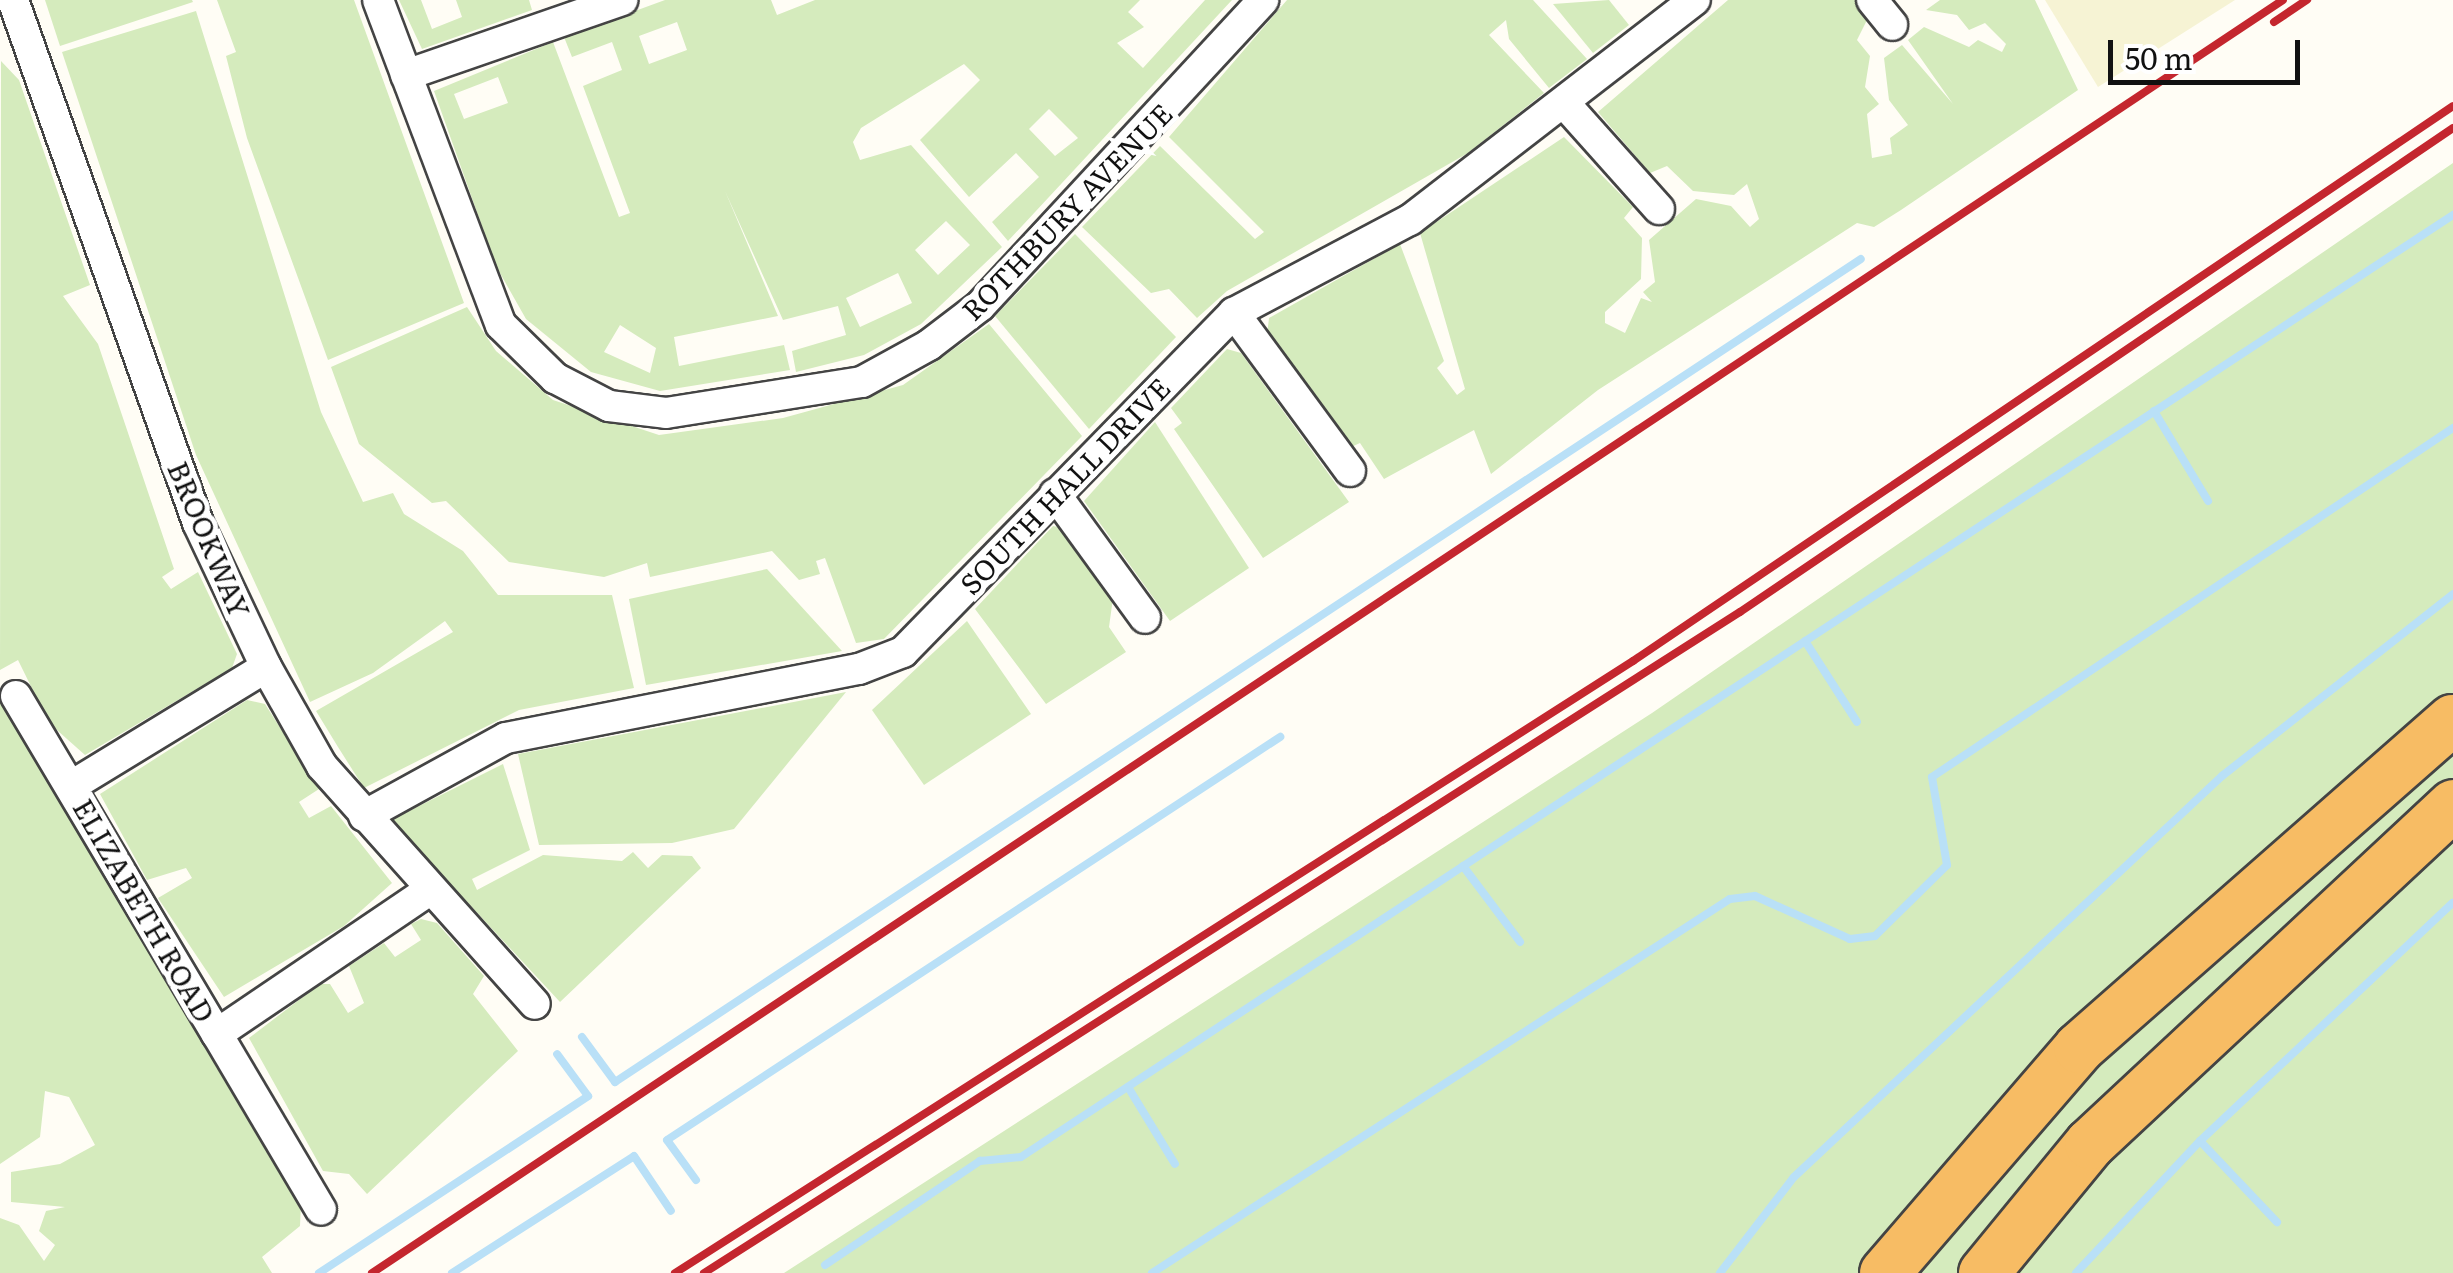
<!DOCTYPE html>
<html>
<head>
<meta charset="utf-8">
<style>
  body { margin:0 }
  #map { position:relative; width:2453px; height:1273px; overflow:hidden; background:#fffdf5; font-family:Literata,serif }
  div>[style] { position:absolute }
  .farmland>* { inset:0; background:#f6f3d4 }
  .green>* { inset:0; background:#d5ebbd }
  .stream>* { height:8px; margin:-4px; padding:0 4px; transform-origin:4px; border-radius:4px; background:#b9e0f7 }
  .roads { filter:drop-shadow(2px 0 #444) drop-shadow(-2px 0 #444) drop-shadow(0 2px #444) drop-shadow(0 -2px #444) }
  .minor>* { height:30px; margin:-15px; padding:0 15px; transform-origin:15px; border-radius:15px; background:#fff }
  .trunk>* { height:50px; margin:-25px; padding:0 25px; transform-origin:25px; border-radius:25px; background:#f7bc64 }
  .rail>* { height:8px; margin:-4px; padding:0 4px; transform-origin:4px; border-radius:4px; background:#c4262e }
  span { translate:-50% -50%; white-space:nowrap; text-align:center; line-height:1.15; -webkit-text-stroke:10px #fff; paint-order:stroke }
  .street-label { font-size:28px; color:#111 }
  .scale { position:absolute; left:2108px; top:40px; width:192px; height:45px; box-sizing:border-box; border:5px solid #111; border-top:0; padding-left:12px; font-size:30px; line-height:35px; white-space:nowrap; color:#111; -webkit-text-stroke:8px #fff; paint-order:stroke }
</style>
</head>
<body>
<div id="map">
  <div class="farmland">
    <i style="clip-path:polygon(2045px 0,2235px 0,2098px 87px)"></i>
  </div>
  <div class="green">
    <i style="clip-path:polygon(45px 0,192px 0,193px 2px,60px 46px)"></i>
    <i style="clip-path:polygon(217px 0,354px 0,464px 303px,328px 360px,247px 138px,226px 56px,236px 52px)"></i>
    <i style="clip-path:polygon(399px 0,421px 0,432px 29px,462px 17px,456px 0,529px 0,532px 10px,422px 49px)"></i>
    <i style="clip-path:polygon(evenodd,665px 0,771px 0,777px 15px,815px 0,1140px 0,1128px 12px,1144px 27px,1117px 43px,1143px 68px,1205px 0,1232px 0,1008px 241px,992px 222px,1039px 177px,1016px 153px,969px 197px,920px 140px,980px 80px,964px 64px,861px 128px,853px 142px,860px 160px,911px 145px,1002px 247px,921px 324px,864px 355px,796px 372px,792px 351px,846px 335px,838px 306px,783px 320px,725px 191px,778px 316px,674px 337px,679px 366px,784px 345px,790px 370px,660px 391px,591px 372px,526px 319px,496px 266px,434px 91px,553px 42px,619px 217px,630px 213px,583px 86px,622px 70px,612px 42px,572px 57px,564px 37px,665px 0,677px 22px,687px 50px,649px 64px,639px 36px,677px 22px,665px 0,498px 77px,508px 103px,464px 119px,454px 94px,498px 77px,665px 0,1049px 109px,1078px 138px,1055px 156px,1029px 129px,1049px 109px,665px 0,946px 221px,970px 245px,938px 275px,915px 250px,946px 221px,665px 0,898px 273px,912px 303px,860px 327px,846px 298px,898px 273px,665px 0,620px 325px,656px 348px,650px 373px,604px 352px,620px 325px)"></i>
    <i style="clip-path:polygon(1287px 0,1533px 0,1587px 59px,1549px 88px,1509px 39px,1506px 20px,1489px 35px,1544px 93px,1468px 153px,1227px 291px,1197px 318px,1169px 289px,1151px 293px,1082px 227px,1160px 146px,1255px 239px,1264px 232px,1169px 137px)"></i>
    <i style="clip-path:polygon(1609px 0,1629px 25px,1593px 53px,1553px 4px)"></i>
    <i style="clip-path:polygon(1728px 0,1855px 0,1868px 18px,1857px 40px,1870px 56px,1865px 87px,1879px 104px,1867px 114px,1872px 158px,1892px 154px,1890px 138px,1908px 125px,1889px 100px,1884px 58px,1902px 45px,1953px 104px,1908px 40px,1924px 27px,1969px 47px,1978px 40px,2002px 52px,2006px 44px,1985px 23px,1969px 30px,1957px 15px,1926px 10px,1940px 0,2035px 0,2078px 90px,1901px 210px,1874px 227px,1857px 223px,1598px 390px,1491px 474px,1474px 430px,1384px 479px,1360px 443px,1349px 448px,1267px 335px,1269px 318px,1400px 244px,1444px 361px,1437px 368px,1457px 395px,1465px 389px,1420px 233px,1564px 137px,1633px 207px,1624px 218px,1642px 238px,1641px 279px,1605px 312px,1605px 323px,1625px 333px,1641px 298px,1652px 302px,1643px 292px,1655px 282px,1649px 240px,1696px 199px,1731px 206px,1750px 227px,1759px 219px,1747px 184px,1734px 195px,1693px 191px,1667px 166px,1650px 173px,1598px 112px)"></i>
    <i style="clip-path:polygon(196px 11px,321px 412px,363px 502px,393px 493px,404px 514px,463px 551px,498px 595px,612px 595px,634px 688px,519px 710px,364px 788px,338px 747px,316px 711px,453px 632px,445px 621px,373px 673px,310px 702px,196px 455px,62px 52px)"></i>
    <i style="clip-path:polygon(1px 61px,19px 80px,90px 285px,63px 296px,98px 344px,174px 569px,162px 577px,171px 589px,198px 572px,237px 654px,232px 668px,85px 755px,49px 723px,18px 660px,0 670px)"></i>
    <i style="clip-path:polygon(2453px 163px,2453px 1273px,784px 1273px,1652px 713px)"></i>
    <i style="clip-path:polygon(1075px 234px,1176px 337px,1089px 429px,995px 316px)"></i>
    <i style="clip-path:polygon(467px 307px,496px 351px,553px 400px,659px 435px,783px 418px,903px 385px,989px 324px,1082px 436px,884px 639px,856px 643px,825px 558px,816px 561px,820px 574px,799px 580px,772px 551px,650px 577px,647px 563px,604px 577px,509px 562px,446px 501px,432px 503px,359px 444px,331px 367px)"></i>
    <i style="clip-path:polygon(1227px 349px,1241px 353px,1349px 502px,1263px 558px,1174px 429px,1182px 423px,1171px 408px)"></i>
    <i style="clip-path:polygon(1155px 422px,1249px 568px,1170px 621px,1084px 501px)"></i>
    <i style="clip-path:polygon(1053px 526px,1066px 529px,1113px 598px,1109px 627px,1126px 652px,1046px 704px,975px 609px)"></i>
    <i style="clip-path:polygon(767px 569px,842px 651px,646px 685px,629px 599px)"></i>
    <i style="clip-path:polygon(967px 621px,1031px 714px,924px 785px,872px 710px)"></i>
    <i style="clip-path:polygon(846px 692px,734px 829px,672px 843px,539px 845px,518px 754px)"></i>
    <i style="clip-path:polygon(0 700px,301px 1203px,300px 1226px,262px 1257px,272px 1273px,0 1273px,0 1218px,19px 1225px,44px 1261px,55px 1245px,39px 1231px,46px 1211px,65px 1207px,11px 1202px,11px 1172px,60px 1164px,95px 1145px,69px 1097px,45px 1091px,40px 1137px,0 1164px)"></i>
    <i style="clip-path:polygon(247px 700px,265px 704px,319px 789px,299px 802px,309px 818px,331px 806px,392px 883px,344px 926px,224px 997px,158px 898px,192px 878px,186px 868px,147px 880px,100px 794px)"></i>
    <i style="clip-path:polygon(503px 764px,530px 850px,472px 879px,477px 890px,543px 855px,622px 861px,633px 852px,648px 868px,662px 855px,692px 856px,701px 868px,560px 1002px,391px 820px)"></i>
    <i style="clip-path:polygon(421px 919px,437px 923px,484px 976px,473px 994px,518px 1051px,367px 1194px,349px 1174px,323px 1171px,249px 1038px,320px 984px,330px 984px,348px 1013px,364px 1003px,349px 966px,384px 943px,395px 957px,421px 940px,411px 924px)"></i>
  </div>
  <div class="stream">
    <i style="left:2154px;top:411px;width:105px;rotate:59deg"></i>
    <i style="left:1805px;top:641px;width:96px;rotate:57.3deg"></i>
    <i style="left:1463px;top:866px;width:95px;rotate:53.1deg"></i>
    <i style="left:582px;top:1037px;width:56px;rotate:53.7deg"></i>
    <i style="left:615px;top:1082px;width:1493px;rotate:-33.45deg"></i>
    <i style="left:1128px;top:1087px;width:90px;rotate:58.6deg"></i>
    <i style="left:2200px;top:1141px;width:112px;rotate:46.5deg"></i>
    <i style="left:696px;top:1180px;width:49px;rotate:-125.9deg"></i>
    <i style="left:667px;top:1140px;width:734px;rotate:-33.32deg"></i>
    <i style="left:825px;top:1265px;width:187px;rotate:-33.9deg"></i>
    <i style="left:980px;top:1161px;width:41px;rotate:-5.6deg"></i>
    <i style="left:1021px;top:1157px;width:1714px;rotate:-33.34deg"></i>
    <i style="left:319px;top:1273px;width:322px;rotate:-33.3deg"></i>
    <i style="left:588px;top:1096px;width:52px;rotate:-126.4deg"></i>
    <i style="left:452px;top:1273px;width:216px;rotate:-32.7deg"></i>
    <i style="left:634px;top:1156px;width:66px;rotate:56.1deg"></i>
    <i style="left:1152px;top:1273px;width:688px;rotate:-32.91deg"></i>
    <i style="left:1730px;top:899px;width:25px;rotate:-7deg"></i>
    <i style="left:1755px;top:896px;width:104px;rotate:24.4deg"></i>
    <i style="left:1850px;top:939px;width:25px;rotate:-7deg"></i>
    <i style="left:1875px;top:936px;width:101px;rotate:-44.6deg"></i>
    <i style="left:1947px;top:865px;width:89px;rotate:-99.7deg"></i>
    <i style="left:1932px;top:777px;width:627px;rotate:-33.82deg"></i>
    <i style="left:1720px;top:1273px;width:121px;rotate:-52.4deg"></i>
    <i style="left:1794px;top:1177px;width:587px;rotate:-43.13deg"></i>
    <i style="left:2222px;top:776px;width:294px;rotate:-38.2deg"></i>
    <i style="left:2076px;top:1273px;width:181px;rotate:-46.8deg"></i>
    <i style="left:2200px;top:1141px;width:347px;rotate:-43.3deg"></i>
  </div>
  <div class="roads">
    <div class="minor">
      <i style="left:13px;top:0;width:555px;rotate:70.52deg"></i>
      <i style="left:198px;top:523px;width:159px;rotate:64.7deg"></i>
      <i style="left:266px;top:667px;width:114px;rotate:60.5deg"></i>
      <i style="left:322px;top:766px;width:319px;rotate:48.2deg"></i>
      <i style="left:378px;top:0;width:347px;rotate:69.3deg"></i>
      <i style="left:501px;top:325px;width:76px;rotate:44.5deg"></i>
      <i style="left:555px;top:378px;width:61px;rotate:27.4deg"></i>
      <i style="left:609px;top:406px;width:57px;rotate:7deg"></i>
      <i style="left:666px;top:413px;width:198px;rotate:-9deg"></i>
      <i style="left:862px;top:382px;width:77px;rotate:-28.9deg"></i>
      <i style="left:929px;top:345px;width:64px;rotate:-37.4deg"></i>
      <i style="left:980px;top:306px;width:417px;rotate:-47.2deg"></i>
      <i style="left:1872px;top:0;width:32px;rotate:51deg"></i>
      <i style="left:406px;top:75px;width:229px;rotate:-19.1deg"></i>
      <i style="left:1565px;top:104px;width:141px;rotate:48.2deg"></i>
      <i style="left:1234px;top:313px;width:196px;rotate:53.7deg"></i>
      <i style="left:1055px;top:494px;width:153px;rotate:54deg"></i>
      <i style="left:16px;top:696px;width:393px;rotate:59.3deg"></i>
      <i style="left:217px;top:1034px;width:258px;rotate:-34.1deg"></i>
      <i style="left:73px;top:785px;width:226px;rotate:-31.4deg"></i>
      <i style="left:364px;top:816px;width:162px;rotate:-28.8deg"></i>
      <i style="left:506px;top:738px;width:360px;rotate:-11.1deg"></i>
      <i style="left:859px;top:669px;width:47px;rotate:-21.1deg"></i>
      <i style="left:903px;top:652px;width:474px;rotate:-45.7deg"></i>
      <i style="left:1234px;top:313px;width:199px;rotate:-27.9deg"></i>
      <i style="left:1410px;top:220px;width:360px;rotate:-37.7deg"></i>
      <i style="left:217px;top:1034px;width:204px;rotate:59.4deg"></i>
    </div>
    <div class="trunk">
      <i style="left:1885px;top:1273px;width:297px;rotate:-49.2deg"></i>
      <i style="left:2079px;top:1048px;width:497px;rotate:-41.3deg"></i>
      <i style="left:1984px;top:1273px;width:167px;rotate:-50.6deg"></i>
      <i style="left:2090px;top:1144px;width:497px;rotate:-43deg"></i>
    </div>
  </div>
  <div class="rail">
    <i style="left:2274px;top:22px;width:40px;rotate:-34deg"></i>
    <i style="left:372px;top:1273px;width:2296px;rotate:-33.67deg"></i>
    <i style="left:675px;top:1273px;width:1137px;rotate:-32.57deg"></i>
    <i style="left:1633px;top:661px;width:990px;rotate:-34.09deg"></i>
    <i style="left:704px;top:1273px;width:1229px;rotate:-32.54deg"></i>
    <i style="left:1740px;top:612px;width:862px;rotate:-34.17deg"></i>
  </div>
  <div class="street-label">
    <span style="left:1066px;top:211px;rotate:-46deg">ROTHBURY AVENUE</span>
    <span style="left:1064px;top:485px;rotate:-46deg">SOUTH HALL DRIVE</span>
    <span style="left:210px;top:539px;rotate:67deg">BROOKWAY</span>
    <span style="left:145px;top:910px;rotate:60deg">ELIZABETH ROAD</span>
  </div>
  <div class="scale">50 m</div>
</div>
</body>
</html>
